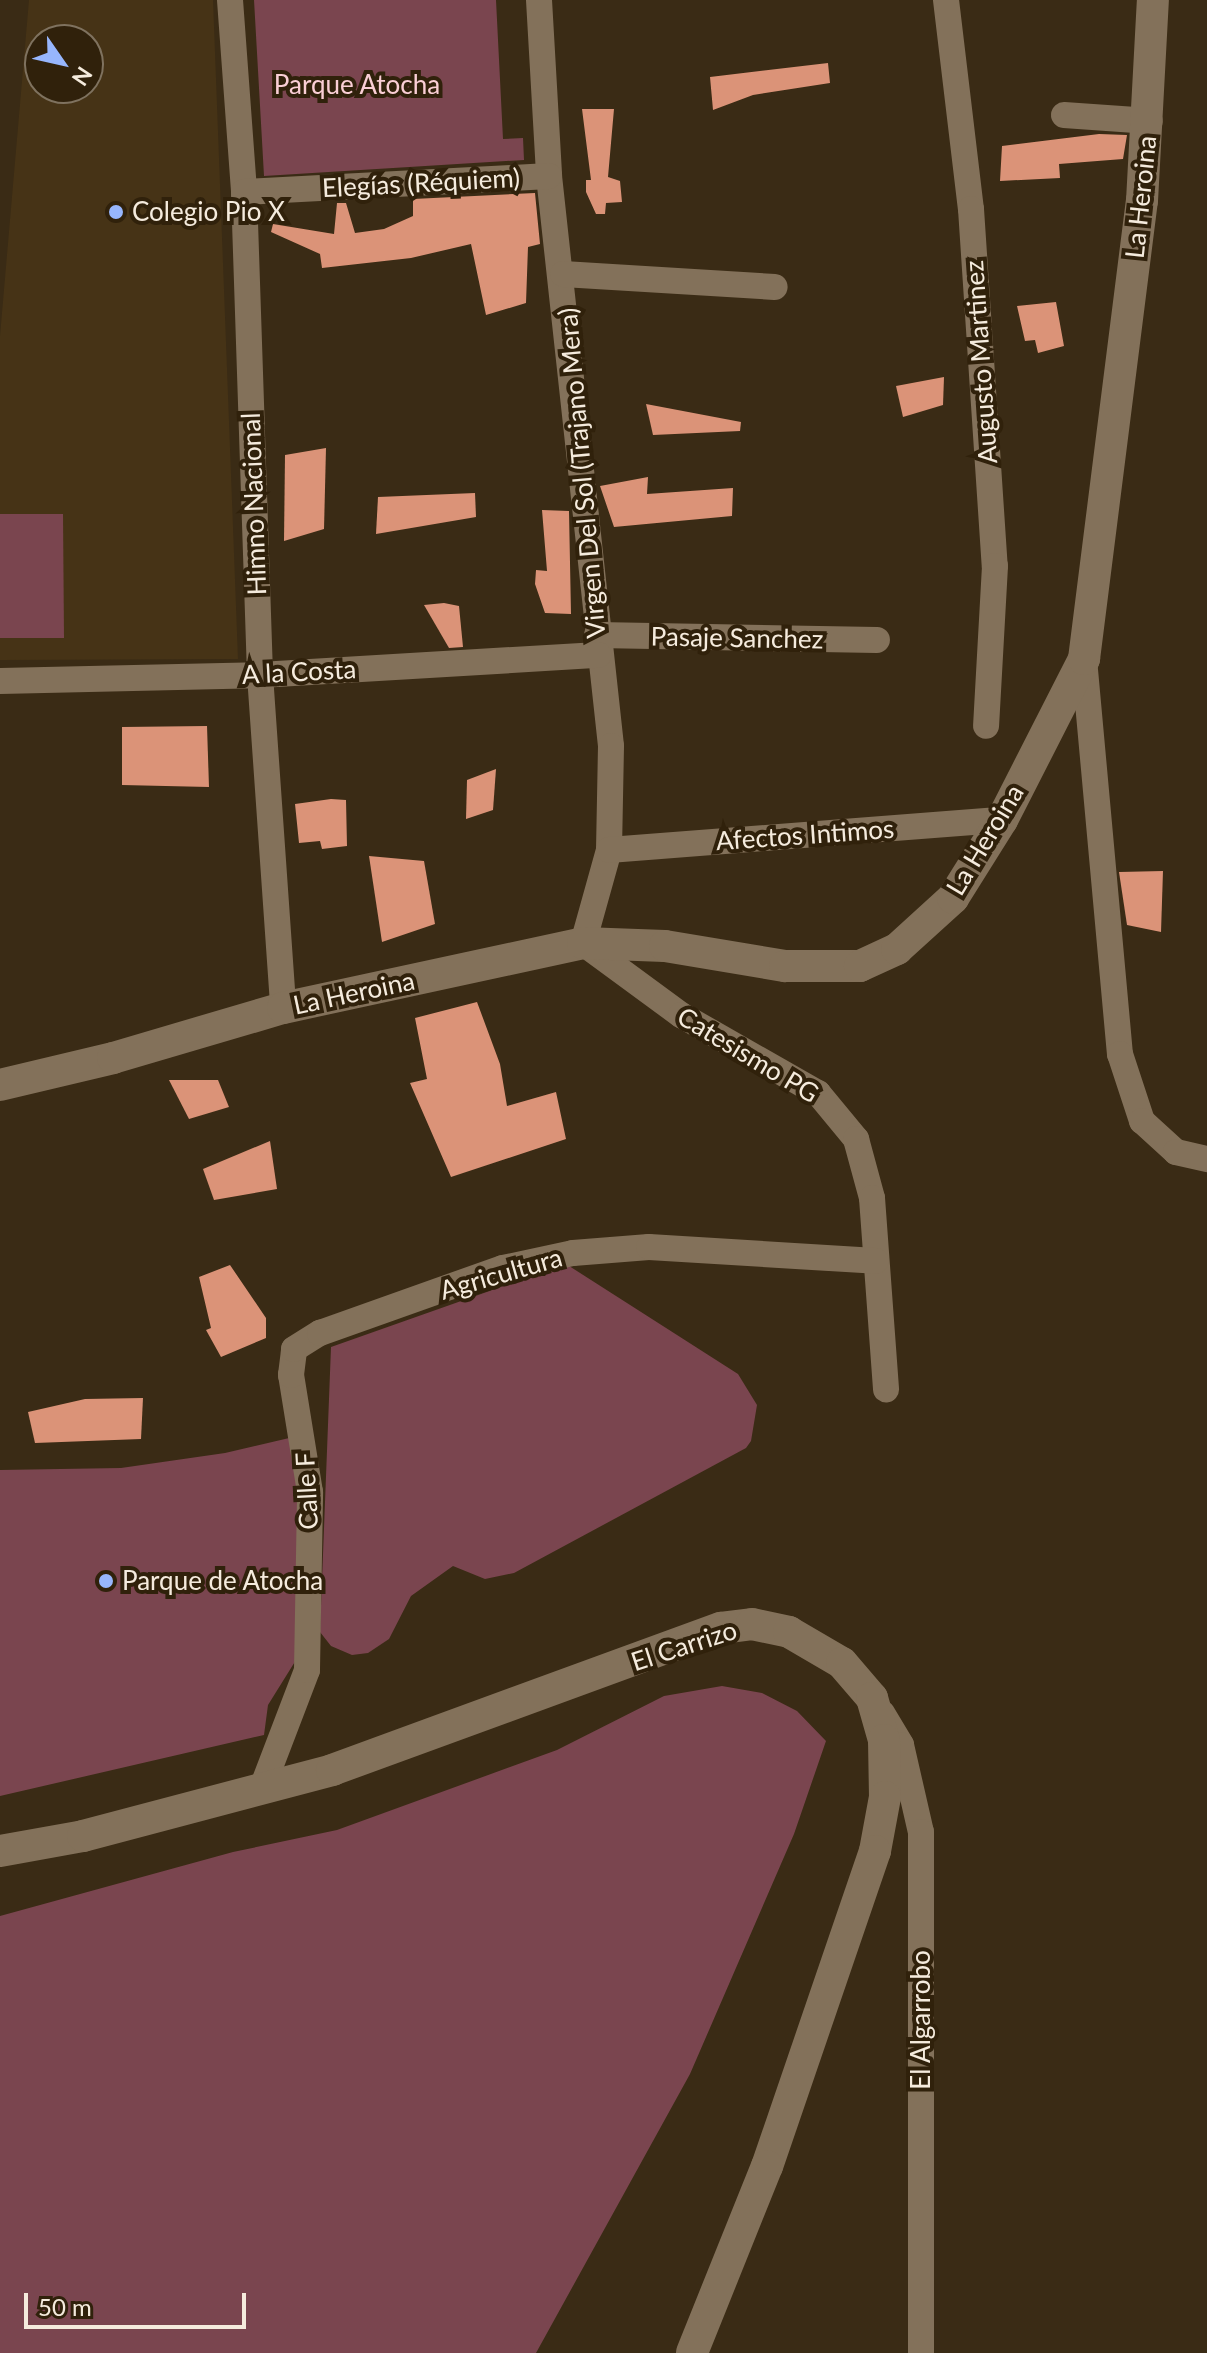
<!DOCTYPE html>
<html>
<head>
<meta charset="utf-8">
<style>
  body { margin:0 }
  #map { position:relative; width:1207px; height:2353px; overflow:hidden; background:#3a2b15; font-family:Lato,sans-serif }
  div>[style] { position:absolute }
  .built>* { inset:0; background:#463316 }
  .green>* { inset:0; background:#7a454f }
  .building>* { inset:0; background:#db9378 }
  .minor>* { height:26px; margin:-13px; padding:0 13px; transform-origin:13px; border-radius:13px; background:#83715a }
  .tertiary>* { height:32px; margin:-16px; padding:0 16px; transform-origin:16px; border-radius:16px; background:#83715a }
  .dots>* { width:22px; height:22px; translate:-50% -50%; box-sizing:border-box; border:4px solid #30210b; border-radius:50% }
  span { translate:-50% -50%; white-space:nowrap; text-align:center; line-height:1.15; -webkit-text-stroke:8px #30210b; paint-order:stroke }
  .park-label { font-size:26px; color:#faced5 }
  .street-label { font-size:26px; color:#f5ebdd }
  .poi-label { font-size:26px; color:#f5ebdd }
  .left { translate:0 -50%; text-align:left }
  .north { position:absolute; left:24px; top:24px; width:80px; height:80px; box-sizing:border-box; background:#30210b; border:2px solid #7f725f; border-radius:50%; rotate:124deg; font-size:22px; font-weight:700; line-height:32px; text-align:center; color:#f5ebdd }
  .north::after { content:''; display:block; margin:auto; width:28px; height:36px; background:#97b6fd; clip-path:polygon(50% 0,100% 100%,50% 72%,0 100%) }
  .scale { position:absolute; left:24px; top:2293px; width:222px; height:36px; box-sizing:border-box; border:4px solid #f5ebdd; border-top:0; padding-left:10px; font-size:24px; line-height:28px; white-space:nowrap; color:#f5ebdd; -webkit-text-stroke:6px #30210b; paint-order:stroke }
</style>
</head>
<body>
<div id="map">
  <div class="built">
    <i style="clip-path:polygon(evenodd,29px 0,213px 0,238px 659px,0 660px,0 336px,29px 0,40px 40px,88px 40px,88px 88px,40px 88px,40px 40px)"></i>
  </div>
  <div class="green">
    <i style="clip-path:polygon(254px 0,496px 0,503px 139px,523px 138px,524px 160px,264px 176px)"></i>
    <i style="clip-path:polygon(0 514px,63px 514px,64px 638px,0 638px)"></i>
    <i style="clip-path:polygon(566px 1264px,738px 1374px,757px 1405px,751px 1441px,746px 1448px,514px 1573px,485px 1579px,453px 1566px,411px 1596px,389px 1639px,368px 1653px,352px 1655px,331px 1646px,320px 1632px,331px 1347px)"></i>
    <i style="clip-path:polygon(302px 1435px,296px 1660px,268px 1705px,264px 1735px,0 1796px,0 1470px,121px 1468px,225px 1453px)"></i>
    <i style="clip-path:polygon(722px 1686px,762px 1693px,797px 1711px,826px 1741px,794px 1834px,690px 2074px,536px 2353px,0 2353px,0 1916px,233px 1852px,337px 1830px,557px 1750px,664px 1696px)"></i>
  </div>
  <div class="building">
    <i style="clip-path:polygon(828px 63px,830px 83px,753px 95px,713px 110px,710px 77px)"></i>
    <i style="clip-path:polygon(582px 109px,614px 109px,608px 177px,620px 181px,622px 202px,606px 203px,605px 214px,596px 214px,586px 192px,586px 180px,591px 180px)"></i>
    <i style="clip-path:polygon(1099px 134px,1127px 135px,1123px 159px,1059px 164px,1060px 178px,1000px 181px,1002px 146px)"></i>
    <i style="clip-path:polygon(535px 193px,540px 244px,528px 247px,526px 303px,486px 315px,471px 244px,411px 258px,322px 268px,320px 254px,271px 232px,273px 224px,334px 234px,337px 203px,346px 203px,355px 233px,384px 229px,413px 216px,413px 199px)"></i>
    <i style="clip-path:polygon(1056px 302px,1064px 346px,1038px 353px,1035px 340px,1025px 341px,1017px 306px)"></i>
    <i style="clip-path:polygon(944px 377px,943px 405px,903px 417px,896px 386px)"></i>
    <i style="clip-path:polygon(646px 404px,741px 422px,740px 431px,653px 435px)"></i>
    <i style="clip-path:polygon(326px 448px,324px 529px,284px 541px,285px 455px)"></i>
    <i style="clip-path:polygon(648px 477px,647px 494px,733px 488px,732px 516px,614px 527px,600px 486px)"></i>
    <i style="clip-path:polygon(475px 493px,476px 517px,376px 534px,378px 497px)"></i>
    <i style="clip-path:polygon(542px 510px,569px 511px,571px 614px,545px 613px,535px 584px,536px 570px,547px 571px)"></i>
    <i style="clip-path:polygon(444px 603px,459px 606px,463px 647px,449px 648px,424px 605px)"></i>
    <i style="clip-path:polygon(207px 726px,209px 787px,122px 785px,122px 727px)"></i>
    <i style="clip-path:polygon(496px 769px,493px 810px,466px 819px,467px 780px)"></i>
    <i style="clip-path:polygon(331px 799px,346px 800px,347px 846px,322px 849px,320px 841px,299px 843px,295px 804px)"></i>
    <i style="clip-path:polygon(369px 856px,424px 861px,435px 924px,382px 942px)"></i>
    <i style="clip-path:polygon(1163px 871px,1161px 932px,1127px 925px,1119px 872px)"></i>
    <i style="clip-path:polygon(477px 1002px,500px 1064px,507px 1106px,556px 1092px,566px 1139px,451px 1177px,410px 1083px,427px 1079px,415px 1018px)"></i>
    <i style="clip-path:polygon(169px 1080px,218px 1080px,229px 1107px,189px 1119px)"></i>
    <i style="clip-path:polygon(270px 1141px,277px 1189px,214px 1200px,203px 1169px)"></i>
    <i style="clip-path:polygon(230px 1265px,266px 1318px,266px 1338px,221px 1357px,206px 1330px,211px 1328px,199px 1277px)"></i>
    <i style="clip-path:polygon(143px 1398px,141px 1439px,35px 1443px,28px 1412px,85px 1399px)"></i>
  </div>
  <div class="minor">
    <i style="left:230px;top:0;width:193px;rotate:85.8deg"></i>
    <i style="left:244px;top:192px;width:483px;rotate:88.1deg"></i>
    <i style="left:260px;top:675px;width:334px;rotate:86deg"></i>
    <i style="left:539px;top:0;width:176px;rotate:86.7deg"></i>
    <i style="left:549px;top:176px;width:573px;rotate:83.79deg"></i>
    <i style="left:611px;top:746px;width:104px;rotate:91.1deg"></i>
    <i style="left:609px;top:850px;width:97px;rotate:105.6deg"></i>
    <i style="left:583px;top:943px;width:122px;rotate:36.3deg"></i>
    <i style="left:681px;top:1015px;width:158px;rotate:29.7deg"></i>
    <i style="left:818px;top:1093px;width:60px;rotate:50.4deg"></i>
    <i style="left:856px;top:1139px;width:61px;rotate:74.8deg"></i>
    <i style="left:872px;top:1198px;width:192px;rotate:85.8deg"></i>
    <i style="left:946px;top:0;width:210px;rotate:83.2deg"></i>
    <i style="left:971px;top:209px;width:358px;rotate:86.2deg"></i>
    <i style="left:995px;top:566px;width:160px;rotate:93.2deg"></i>
    <i style="left:1064px;top:115px;width:86px;rotate:4deg"></i>
    <i style="left:244px;top:192px;width:305px;rotate:-3deg"></i>
    <i style="left:563px;top:274px;width:212px;rotate:3.5deg"></i>
    <i style="left:597px;top:635px;width:280px;rotate:1deg"></i>
    <i style="left:1084px;top:659px;width:397px;rotate:84.8deg"></i>
    <i style="left:1120px;top:1054px;width:71px;rotate:71.8deg"></i>
    <i style="left:1142px;top:1121px;width:46px;rotate:42.4deg"></i>
    <i style="left:1176px;top:1152px;width:32px;rotate:13deg"></i>
    <i style="left:0;top:681px;width:260px;rotate:-1.3deg"></i>
    <i style="left:260px;top:675px;width:339px;rotate:-3.4deg"></i>
    <i style="left:609px;top:850px;width:394px;rotate:-4.4deg"></i>
    <i style="left:882px;top:1713px;width:37px;rotate:59deg"></i>
    <i style="left:901px;top:1745px;width:89px;rotate:77.1deg"></i>
    <i style="left:921px;top:1832px;width:521px;rotate:90deg"></i>
    <i style="left:262px;top:1788px;width:126px;rotate:-69.1deg"></i>
    <i style="left:307px;top:1670px;width:178px;rotate:-89deg"></i>
    <i style="left:310px;top:1492px;width:119px;rotate:-99.2deg"></i>
    <i style="left:291px;top:1375px;width:26px;rotate:-83deg"></i>
    <i style="left:294px;top:1349px;width:31px;rotate:-32deg"></i>
    <i style="left:320px;top:1333px;width:194px;rotate:-19.6deg"></i>
    <i style="left:503px;top:1268px;width:72px;rotate:-12.1deg"></i>
    <i style="left:573px;top:1253px;width:76px;rotate:-4.5deg"></i>
    <i style="left:649px;top:1247px;width:227px;rotate:3.5deg"></i>
  </div>
  <div class="tertiary">
    <i style="left:0;top:1085px;width:116px;rotate:-13.4deg"></i>
    <i style="left:113px;top:1058px;width:177px;rotate:-16.4deg"></i>
    <i style="left:283px;top:1008px;width:307px;rotate:-12.2deg"></i>
    <i style="left:583px;top:943px;width:82px;rotate:2.1deg"></i>
    <i style="left:665px;top:946px;width:122px;rotate:9.5deg"></i>
    <i style="left:785px;top:966px;width:75px"></i>
    <i style="left:860px;top:966px;width:41px;rotate:-24.7deg"></i>
    <i style="left:897px;top:949px;width:76px;rotate:-42.3deg"></i>
    <i style="left:953px;top:898px;width:92px;rotate:-57.9deg"></i>
    <i style="left:1002px;top:820px;width:181px;rotate:-63deg"></i>
    <i style="left:1084px;top:659px;width:462px;rotate:-82.8deg"></i>
    <i style="left:1142px;top:201px;width:201px;rotate:-86.9deg"></i>
    <i style="left:0;top:1851px;width:84px;rotate:-10.2deg"></i>
    <i style="left:83px;top:1836px;width:258px;rotate:-14.8deg"></i>
    <i style="left:332px;top:1770px;width:414px;rotate:-20.1deg"></i>
    <i style="left:721px;top:1628px;width:31px;rotate:-7deg"></i>
    <i style="left:752px;top:1624px;width:38px;rotate:12deg"></i>
    <i style="left:789px;top:1632px;width:61px;rotate:30.3deg"></i>
    <i style="left:842px;top:1663px;width:46px;rotate:49.4deg"></i>
    <i style="left:872px;top:1698px;width:44px;rotate:74.1deg"></i>
    <i style="left:884px;top:1740px;width:57px;rotate:89deg"></i>
    <i style="left:885px;top:1797px;width:55px;rotate:100.5deg"></i>
    <i style="left:875px;top:1851px;width:333px;rotate:108.9deg"></i>
    <i style="left:767px;top:2166px;width:201px;rotate:111.9deg"></i>
  </div>
  <div class="dots">
    <i style="left:116px;top:212px;background:#97b6fd"></i>
    <i style="left:106px;top:1581px;background:#97b6fd"></i>
  </div>
  <div class="park-label">
    <span style="left:357px;top:85px">Parque Atocha</span>
  </div>
  <div class="street-label">
    <span style="left:421px;top:183px;rotate:-3deg">Elegías (Réquiem)</span>
    <span style="left:1141px;top:197px;rotate:-84deg">La Heroina</span>
    <span style="left:981px;top:362px;rotate:-94deg">Augusto Martinez</span>
    <span style="left:582px;top:473px;rotate:-95deg">Virgen Del Sol (Trajano Mera)</span>
    <span style="left:254px;top:504px;rotate:-92deg">Himno Nacional</span>
    <span style="left:737px;top:638px;rotate:1deg">Pasaje Sanchez</span>
    <span style="left:299px;top:672px;rotate:-3deg">A la Costa</span>
    <span style="left:805px;top:835px;rotate:-4deg">Afectos Intimos</span>
    <span style="left:985px;top:840px;rotate:-59deg">La Heroina</span>
    <span style="left:354px;top:993px;rotate:-12deg">La Heroina</span>
    <span style="left:748px;top:1055px;rotate:31deg">Catesismo PG</span>
    <span style="left:501px;top:1274px;rotate:-16deg">Agricultura</span>
    <span style="left:307px;top:1491px;rotate:-93deg">Calle F</span>
    <span style="left:684px;top:1646px;rotate:-18deg">El Carrizo</span>
    <span style="left:921px;top:2020px;rotate:-90deg">El Algarrobo</span>
  </div>
  <div class="poi-label">
    <span class="left" style="left:132px;top:212px">Colegio Pio X</span>
    <span class="left" style="left:122px;top:1581px">Parque de Atocha</span>
  </div>
  <div class="north">N</div>
  <div class="scale">50 m</div>
</div>
</body>
</html>
